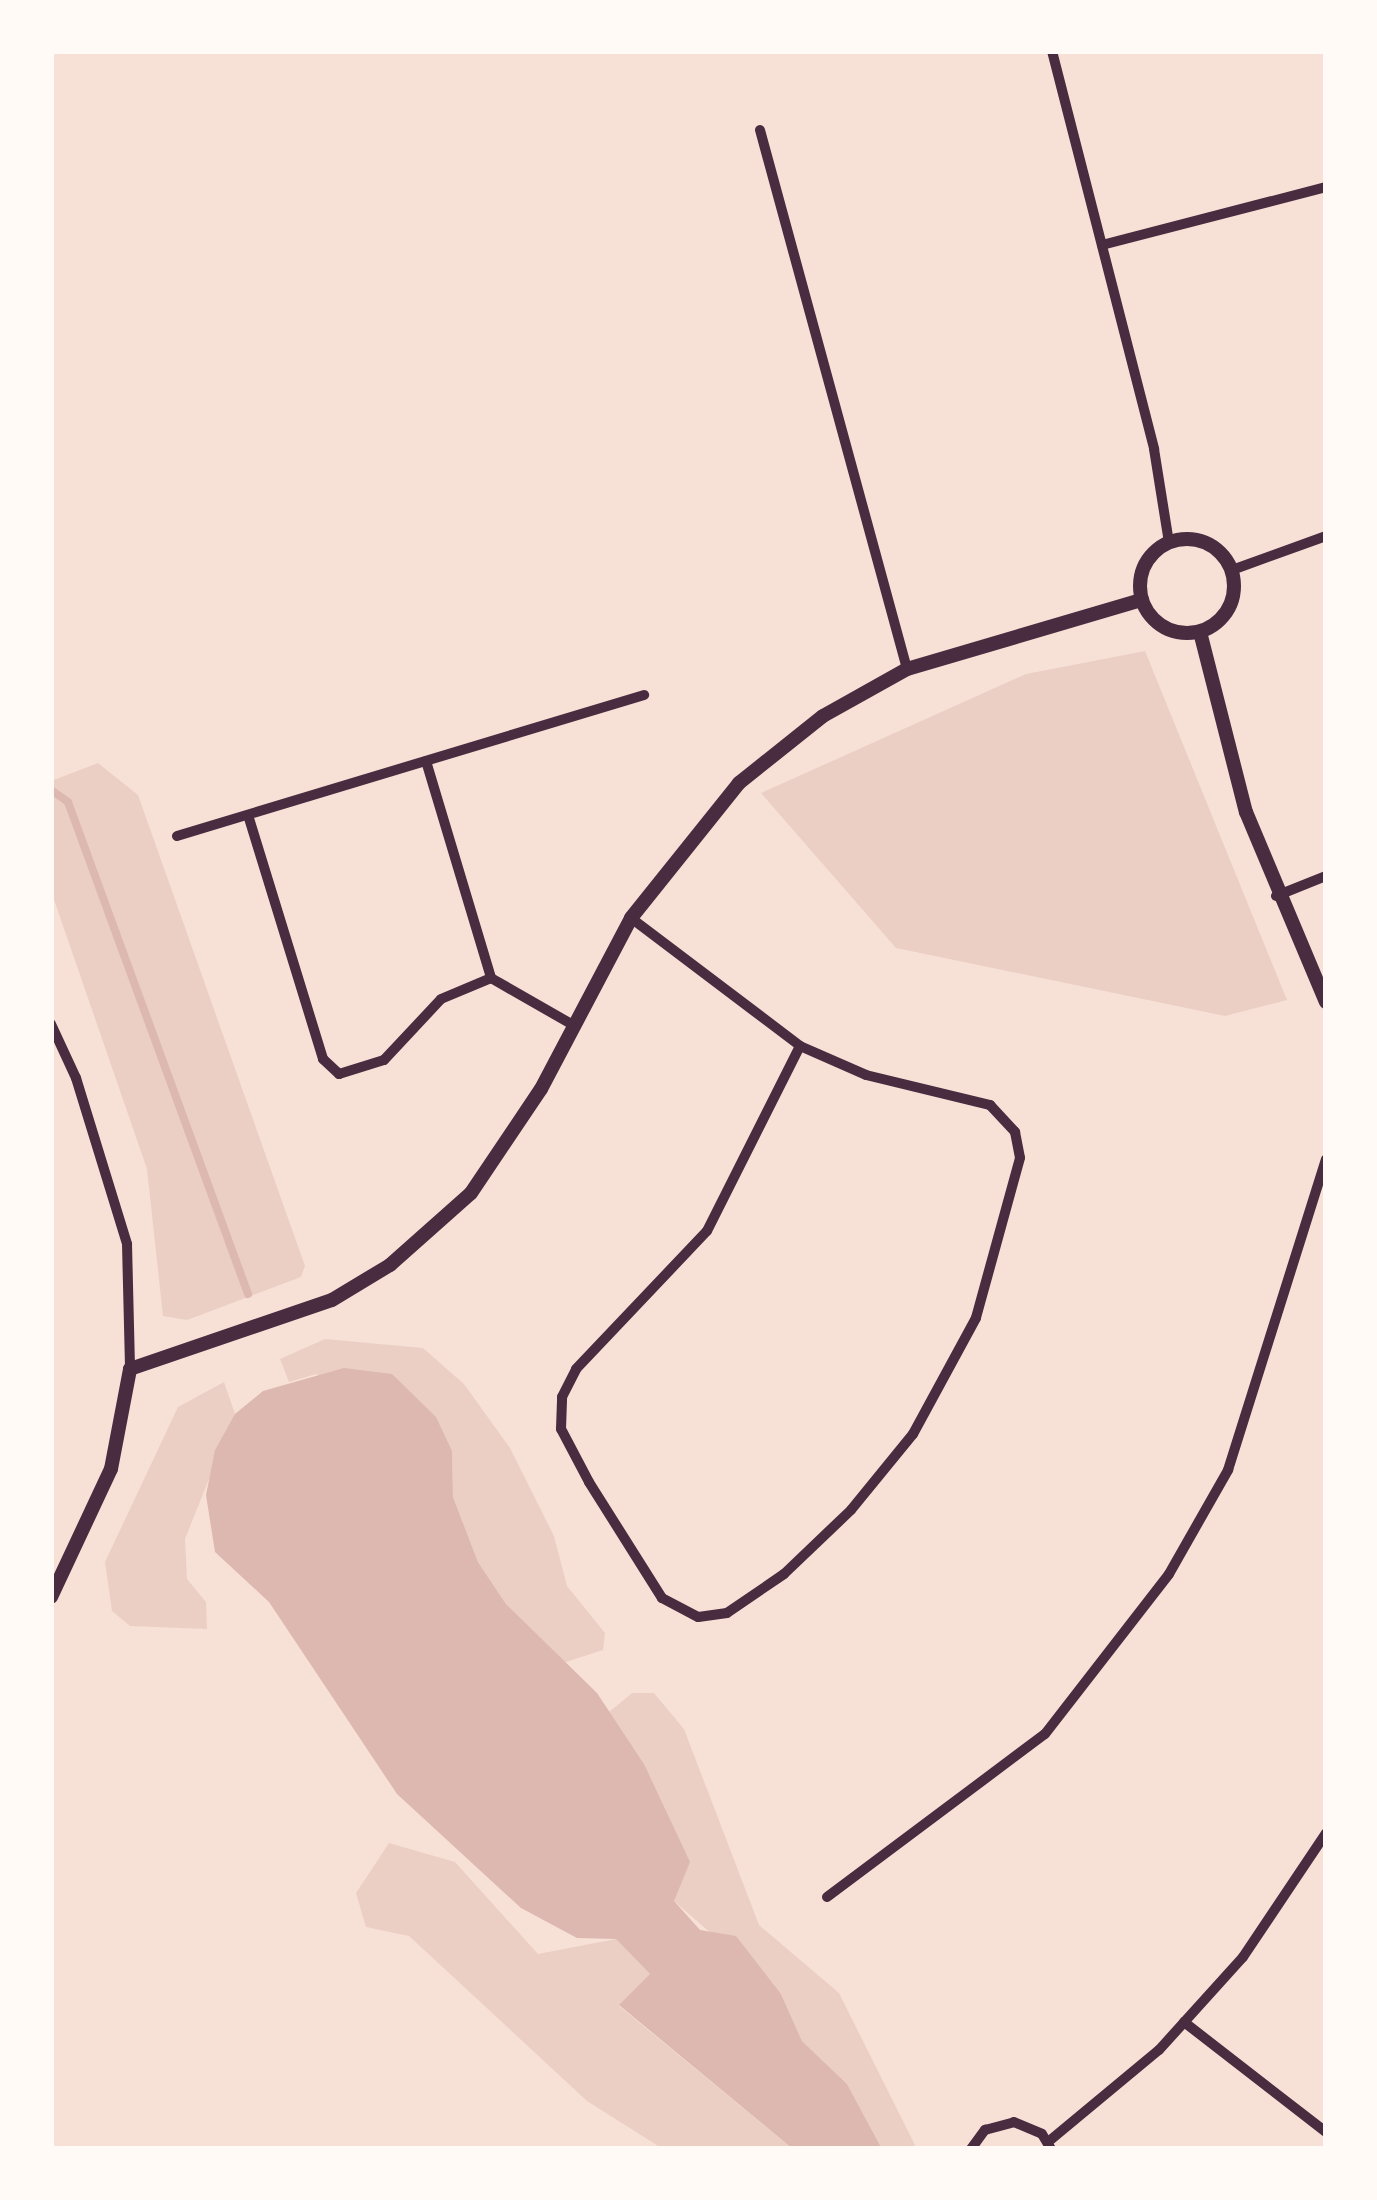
<!DOCTYPE html>
<html>
<head>
<meta charset="utf-8">
<style>
  body { margin:0 }
  #map { position:relative; width:1377px; height:2200px; overflow:hidden; background:#f7e1d7; font-family:"Zilla Slab",serif }
  div>[style] { position:absolute }
  .green>* { inset:0; background:#ebcfc5 }
  .water>* { inset:0; background:#dcb8b0 }
  .stream>* { height:8px; margin:-4px; padding:0 4px; transform-origin:4px; border-radius:4px; background:#dcb8b0 }
  .minor>* { height:10px; margin:-5px; padding:0 5px; transform-origin:5px; border-radius:5px; background:#4a2c40 }
  .tertiary>* { height:14px; margin:-7px; padding:0 7px; transform-origin:7px; border-radius:7px; background:#4a2c40 }
  .tertiary>.ring { margin:-7px; padding:0; box-sizing:content-box; background:none; border:14px solid #4a2c40; border-radius:50% }
  span { translate:-50% -50%; white-space:nowrap; text-align:center; line-height:1.15; -webkit-text-stroke:9px #fffaf5; paint-order:stroke }
  .frame { position:absolute; inset:0; border:54px solid #fffaf5; pointer-events:none }
</style>
</head>
<body>
<div id="map">
  <div class="green">
    <i style="clip-path:polygon(1145px 651px,1287px 1000px,1225px 1016px,896px 948px,761px 793px,1026px 674px)"></i>
    <i style="clip-path:polygon(98px 763px,138px 795px,305px 1266px,301px 1277px,187px 1320px,163px 1316px,147px 1169px,51px 891px,51px 781px)"></i>
    <i style="clip-path:polygon(325px 1339px,423px 1348px,464px 1384px,510px 1448px,554px 1536px,567px 1586px,605px 1633px,603px 1650px,563px 1663px,506px 1604px,478px 1562px,453px 1497px,452px 1451px,316px 1374px,289px 1382px,280px 1359px)"></i>
    <i style="clip-path:polygon(224px 1382px,235px 1414px,185px 1539px,187px 1579px,206px 1602px,207px 1629px,130px 1626px,112px 1611px,105px 1562px,178px 1407px)"></i>
    <i style="clip-path:polygon(632px 1693px,654px 1693px,684px 1729px,759px 1925px,839px 1993px,917px 2149px,882px 2149px,847px 2084px,802px 2041px,781px 1994px,674px 1901px,644px 1764px,609px 1712px)"></i>
    <i style="clip-path:polygon(389px 1843px,455px 1862px,538px 1954px,616px 1939px,651px 1975px,619px 2006px,793px 2149px,663px 2149px,587px 2101px,409px 1936px,366px 1927px,356px 1893px)"></i>
  </div>
  <div class="water">
    <i style="clip-path:polygon(344px 1368px,392px 1374px,436px 1417px,452px 1451px,453px 1497px,478px 1562px,506px 1604px,597px 1693px,644px 1764px,690px 1862px,674px 1901px,700px 1930px,736px 1936px,781px 1994px,802px 2041px,847px 2084px,882px 2149px,793px 2149px,619px 2005px,650px 1974px,616px 1939px,577px 1938px,521px 1908px,397px 1794px,269px 1602px,215px 1552px,206px 1495px,215px 1450px,235px 1414px,263px 1391px)"></i>
  </div>
  <div class="stream">
    <i style="left:51px;top:790px;width:21px;rotate:35deg"></i>
    <i style="left:68px;top:802px;width:524px;rotate:69.9deg"></i>
  </div>
  <div class="minor">
    <i style="left:1052px;top:51px;width:411px;rotate:75.6deg"></i>
    <i style="left:1154px;top:449px;width:95px;rotate:80.9deg"></i>
    <i style="left:760px;top:130px;width:559px;rotate:74.74deg"></i>
    <i style="left:1102px;top:245px;width:231px;rotate:-14.5deg"></i>
    <i style="left:1232px;top:570px;width:100px;rotate:-19.9deg"></i>
    <i style="left:426px;top:761px;width:227px;rotate:73.3deg"></i>
    <i style="left:491px;top:978px;width:95px;rotate:29.8deg"></i>
    <i style="left:248px;top:815px;width:255px;rotate:72.9deg"></i>
    <i style="left:323px;top:1059px;width:22px;rotate:43deg"></i>
    <i style="left:339px;top:1074px;width:47px;rotate:-17.3deg"></i>
    <i style="left:384px;top:1060px;width:83px;rotate:-46.9deg"></i>
    <i style="left:441px;top:999px;width:54px;rotate:-22.8deg"></i>
    <i style="left:177px;top:836px;width:488px;rotate:-16.8deg"></i>
    <i style="left:1276px;top:896px;width:54px;rotate:-21.8deg"></i>
    <i style="left:631px;top:918px;width:212px;rotate:37.1deg"></i>
    <i style="left:800px;top:1046px;width:72px;rotate:23.7deg"></i>
    <i style="left:866px;top:1075px;width:128px;rotate:13.6deg"></i>
    <i style="left:990px;top:1105px;width:37px;rotate:47deg"></i>
    <i style="left:1015px;top:1132px;width:26px;rotate:79deg"></i>
    <i style="left:1020px;top:1158px;width:166px;rotate:105.4deg"></i>
    <i style="left:976px;top:1318px;width:132px;rotate:118.5deg"></i>
    <i style="left:913px;top:1434px;width:98px;rotate:129.2deg"></i>
    <i style="left:851px;top:1510px;width:93px;rotate:136.3deg"></i>
    <i style="left:784px;top:1574px;width:69px;rotate:145.6deg"></i>
    <i style="left:727px;top:1613px;width:29px;rotate:172deg"></i>
    <i style="left:698px;top:1617px;width:41px;rotate:-152.2deg"></i>
    <i style="left:662px;top:1598px;width:137px;rotate:-122.2deg"></i>
    <i style="left:589px;top:1482px;width:60px;rotate:-117.8deg"></i>
    <i style="left:561px;top:1429px;width:32px;rotate:-88deg"></i>
    <i style="left:562px;top:1397px;width:31px;rotate:-63deg"></i>
    <i style="left:576px;top:1369px;width:190px;rotate:-46.5deg"></i>
    <i style="left:707px;top:1231px;width:207px;rotate:-63.3deg"></i>
    <i style="left:51px;top:1024px;width:60px;rotate:65.2deg"></i>
    <i style="left:76px;top:1078px;width:174px;rotate:72.9deg"></i>
    <i style="left:127px;top:1244px;width:125px;rotate:88.6deg"></i>
    <i style="left:827px;top:1897px;width:272px;rotate:-36.8deg"></i>
    <i style="left:1045px;top:1734px;width:202px;rotate:-52.2deg"></i>
    <i style="left:1169px;top:1574px;width:120px;rotate:-60.4deg"></i>
    <i style="left:1228px;top:1470px;width:326px;rotate:-72.5deg"></i>
    <i style="left:1184px;top:2022px;width:180px;rotate:37.8deg"></i>
    <i style="left:1048px;top:2142px;width:144px;rotate:-39.7deg"></i>
    <i style="left:1159px;top:2050px;width:125px;rotate:-47.9deg"></i>
    <i style="left:1243px;top:1957px;width:149px;rotate:-56.2deg"></i>
    <i style="left:971px;top:2149px;width:24px;rotate:-54deg"></i>
    <i style="left:985px;top:2130px;width:30px;rotate:-15deg"></i>
    <i style="left:1014px;top:2122px;width:30px;rotate:23deg"></i>
    <i style="left:1042px;top:2134px;width:17px;rotate:59deg"></i>
  </div>
  <div class="tertiary">
    <i class="ring" style="left:1140px;top:539px;width:80px;height:80px"></i>
    <i style="left:1200px;top:632px;width:186px;rotate:75.7deg"></i>
    <i style="left:1246px;top:812px;width:206px;rotate:67.2deg"></i>
    <i style="left:51px;top:1597px;width:141px;rotate:-64.9deg"></i>
    <i style="left:111px;top:1469px;width:102px;rotate:-79.2deg"></i>
    <i style="left:130px;top:1369px;width:213px;rotate:-18.9deg"></i>
    <i style="left:332px;top:1300px;width:68px;rotate:-31.1deg"></i>
    <i style="left:390px;top:1265px;width:108px;rotate:-41.6deg"></i>
    <i style="left:471px;top:1193px;width:125px;rotate:-56.1deg"></i>
    <i style="left:541px;top:1089px;width:193px;rotate:-62.2deg"></i>
    <i style="left:631px;top:918px;width:173px;rotate:-51.3deg"></i>
    <i style="left:739px;top:783px;width:107px;rotate:-38.6deg"></i>
    <i style="left:823px;top:716px;width:96px;rotate:-29.2deg"></i>
    <i style="left:907px;top:669px;width:245px;rotate:-16.4deg"></i>
  </div>
  <div class="frame"></div>
</div>
</body>
</html>
